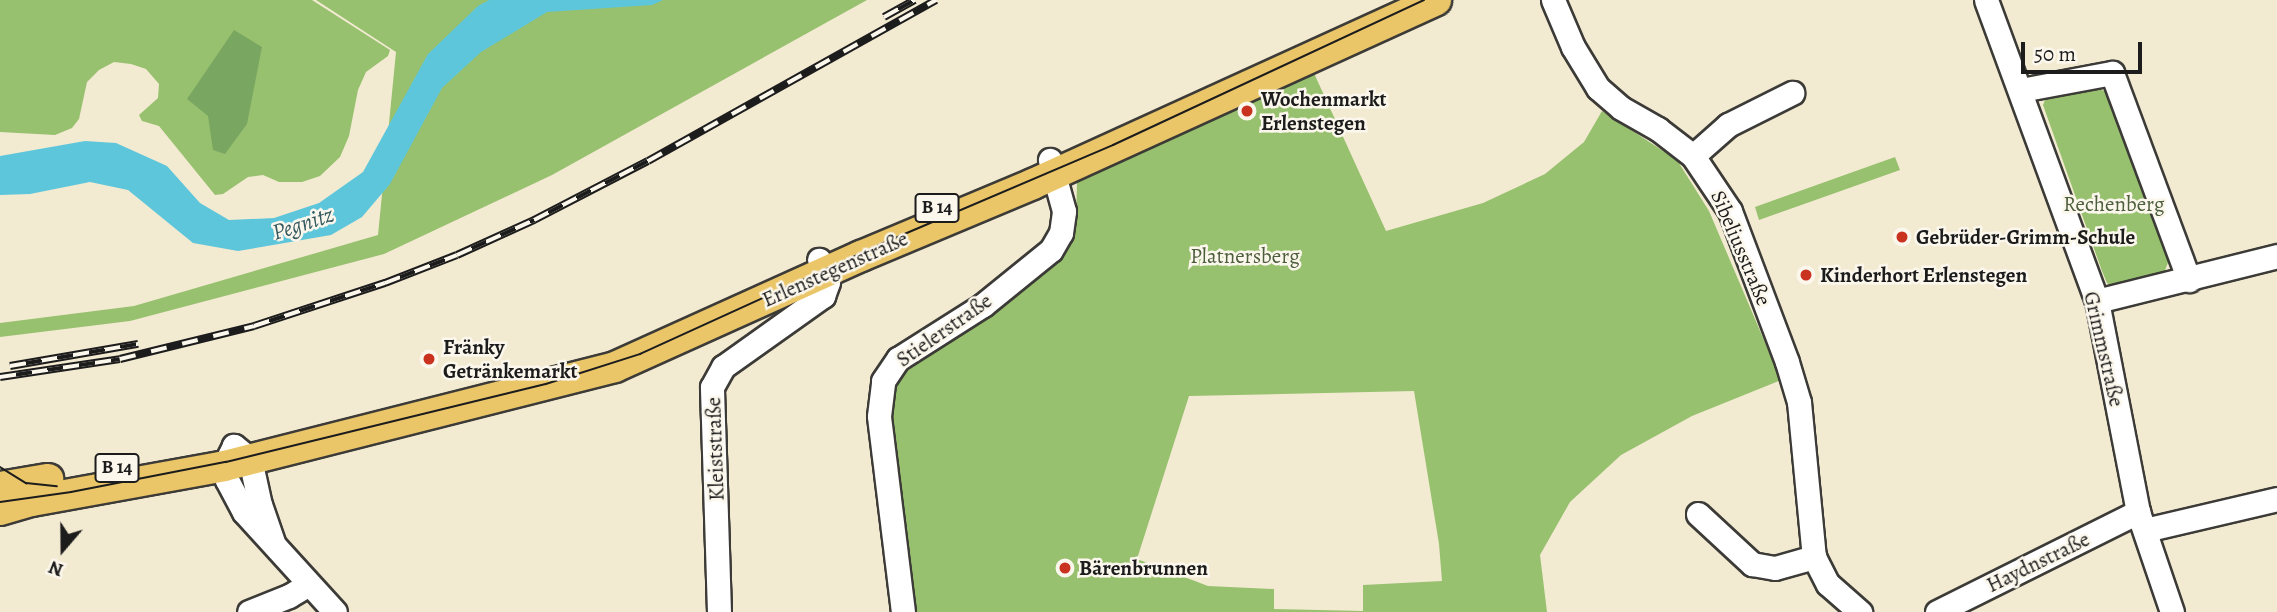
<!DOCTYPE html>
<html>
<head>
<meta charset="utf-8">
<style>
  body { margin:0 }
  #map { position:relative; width:2277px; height:612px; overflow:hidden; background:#f3ead2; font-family:Alegreya,serif }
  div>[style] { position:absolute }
  .green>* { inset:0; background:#97c16e }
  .forest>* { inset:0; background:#79a761 }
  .water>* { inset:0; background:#5ec6db }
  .roads { filter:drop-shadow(2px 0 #3c3b37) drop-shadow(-2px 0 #3c3b37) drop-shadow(0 2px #3c3b37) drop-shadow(0 -2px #3c3b37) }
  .minor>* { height:23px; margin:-11.5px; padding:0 11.5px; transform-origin:11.5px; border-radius:11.5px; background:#fff }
  .major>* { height:30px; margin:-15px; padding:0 15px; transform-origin:15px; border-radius:15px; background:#ebc669 }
  .tram>* { height:2px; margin:-1px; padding:0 1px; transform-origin:1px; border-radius:1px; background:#1c1c1c }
  .rail>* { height:8px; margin-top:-4px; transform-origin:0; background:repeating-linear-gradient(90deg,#fbf7ec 0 16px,#1c1c1c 0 32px); box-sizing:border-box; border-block:2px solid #1c1c1c }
  .dots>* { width:19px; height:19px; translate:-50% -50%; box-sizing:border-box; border:4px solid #fbf7ec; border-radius:50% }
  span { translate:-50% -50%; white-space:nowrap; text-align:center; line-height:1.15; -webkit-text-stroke:5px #fbf7ec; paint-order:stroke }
  .shield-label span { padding:2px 5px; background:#fbf7ec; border:2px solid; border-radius:5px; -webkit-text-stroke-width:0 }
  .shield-label { font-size:19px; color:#1c1c1c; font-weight:700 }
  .poi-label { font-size:21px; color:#1c1c1c; font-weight:700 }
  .left { translate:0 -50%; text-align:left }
  .park-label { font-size:21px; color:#4d5e3d }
  .street-label { font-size:21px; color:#1c1c1c }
  .water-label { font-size:23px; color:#33585f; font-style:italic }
  .north { position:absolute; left:28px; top:514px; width:70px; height:70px; -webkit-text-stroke:5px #fbf7ec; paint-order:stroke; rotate:200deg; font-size:19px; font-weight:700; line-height:28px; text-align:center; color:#1c1c1c }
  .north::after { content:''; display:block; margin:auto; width:24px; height:32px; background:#1c1c1c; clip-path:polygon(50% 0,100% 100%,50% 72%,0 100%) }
  .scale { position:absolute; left:2021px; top:42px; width:121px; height:32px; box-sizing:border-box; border:4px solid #1c1c1c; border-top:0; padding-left:9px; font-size:21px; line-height:24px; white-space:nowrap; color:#1c1c1c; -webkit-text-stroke:5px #fbf7ec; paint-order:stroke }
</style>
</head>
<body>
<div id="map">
  <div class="green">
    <i style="clip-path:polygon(0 0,312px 0,390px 50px,388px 56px,366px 72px,358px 90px,349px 136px,340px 157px,320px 176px,302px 182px,279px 182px,263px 175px,248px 177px,223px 194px,215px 195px,159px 126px,142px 121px,139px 115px,158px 98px,159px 84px,146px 69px,131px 64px,114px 62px,99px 70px,87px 82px,79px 119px,72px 128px,55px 135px,0 132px)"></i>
    <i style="clip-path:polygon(316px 0,867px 0,552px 175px,384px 254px,130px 321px,0 337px,0 323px,134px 306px,378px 235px,396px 52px)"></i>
    <i style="clip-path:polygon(evenodd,1313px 71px,1386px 231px,1483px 203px,1545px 174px,1584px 142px,1602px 111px,1677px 160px,1709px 211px,1781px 380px,1692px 416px,1621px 455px,1570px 502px,1540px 555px,1547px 612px,910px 612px,887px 428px,895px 377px,915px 359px,1053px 262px,1068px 244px,1076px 223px,1077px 182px,1313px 71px,1414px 391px,1439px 544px,1442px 581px,1363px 585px,1363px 611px,1274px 609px,1274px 589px,1208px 586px,1137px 559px,1189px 396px,1414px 391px)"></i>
    <i style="clip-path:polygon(2096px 88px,2110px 93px,2169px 260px,2164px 273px,2113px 286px,2107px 283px,2102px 271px,2043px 105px,2045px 100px)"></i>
    <i style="clip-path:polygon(1895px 157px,1900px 170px,1759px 220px,1755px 207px)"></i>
  </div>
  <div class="forest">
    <i style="clip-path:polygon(234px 30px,262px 47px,247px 124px,225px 154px,213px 150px,208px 116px,187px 99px)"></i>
  </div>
  <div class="water">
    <i style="clip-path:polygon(489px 0,663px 0,652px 5px,547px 12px,481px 52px,442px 88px,390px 184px,362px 217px,331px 235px,238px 251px,193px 243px,128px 190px,90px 182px,30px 194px,0 195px,0 156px,85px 141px,116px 143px,167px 166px,200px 203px,229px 220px,274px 218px,319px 203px,363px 172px,428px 54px,478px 6px)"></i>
  </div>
  <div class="roads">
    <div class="minor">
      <i style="left:1553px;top:0;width:51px;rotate:66.9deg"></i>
      <i style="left:1573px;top:47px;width:48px;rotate:58.6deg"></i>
      <i style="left:1598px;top:88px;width:30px;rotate:41deg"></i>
      <i style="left:1621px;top:108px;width:43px;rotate:29.6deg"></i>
      <i style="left:1658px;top:129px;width:44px;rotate:37.6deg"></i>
      <i style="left:1693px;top:156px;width:66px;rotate:56.1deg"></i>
      <i style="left:1730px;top:211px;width:161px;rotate:69.3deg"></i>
      <i style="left:1787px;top:362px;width:42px;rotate:73.3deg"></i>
      <i style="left:1799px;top:402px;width:156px;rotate:84.5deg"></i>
      <i style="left:1814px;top:557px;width:30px;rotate:63deg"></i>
      <i style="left:1828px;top:584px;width:43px;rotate:41.2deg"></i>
      <i style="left:1986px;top:0;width:321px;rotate:69.8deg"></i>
      <i style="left:2097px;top:301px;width:215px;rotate:79deg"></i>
      <i style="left:2138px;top:512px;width:106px;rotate:71.2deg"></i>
      <i style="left:2021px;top:90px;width:93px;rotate:-10.6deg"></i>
      <i style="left:2112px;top:73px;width:221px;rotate:69.6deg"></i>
      <i style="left:1693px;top:156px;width:47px;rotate:-41.5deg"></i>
      <i style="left:1728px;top:125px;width:72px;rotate:-26.6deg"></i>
      <i style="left:2097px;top:301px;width:186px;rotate:-14deg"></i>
      <i style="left:1698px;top:514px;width:74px;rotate:42.8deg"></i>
      <i style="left:1752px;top:564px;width:23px;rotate:10deg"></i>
      <i style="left:1775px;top:568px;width:41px;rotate:-15.8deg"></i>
      <i style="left:2145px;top:530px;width:136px;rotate:-13.2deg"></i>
      <i style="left:273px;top:542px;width:39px;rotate:-109deg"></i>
      <i style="left:260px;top:505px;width:47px;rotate:-102.3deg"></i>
      <i style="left:250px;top:459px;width:21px;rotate:-141deg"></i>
      <i style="left:234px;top:446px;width:22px;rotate:117deg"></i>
      <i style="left:224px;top:466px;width:14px;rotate:78deg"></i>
      <i style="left:227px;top:480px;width:36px;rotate:62deg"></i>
      <i style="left:244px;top:512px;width:135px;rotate:47.7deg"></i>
      <i style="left:249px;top:612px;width:43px;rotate:-21.8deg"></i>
      <i style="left:289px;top:596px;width:23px;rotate:-31deg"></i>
      <i style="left:719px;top:612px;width:225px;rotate:-91.8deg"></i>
      <i style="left:712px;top:387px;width:23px;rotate:-61deg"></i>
      <i style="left:723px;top:367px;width:123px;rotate:-35.4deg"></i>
      <i style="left:823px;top:296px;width:15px;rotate:-70deg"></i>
      <i style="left:828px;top:282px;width:24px;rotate:-112deg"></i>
      <i style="left:903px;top:612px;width:197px;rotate:-97deg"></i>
      <i style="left:879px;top:416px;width:35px;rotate:-83deg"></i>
      <i style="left:883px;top:381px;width:27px;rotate:-56deg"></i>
      <i style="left:898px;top:359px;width:101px;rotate:-32.4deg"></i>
      <i style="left:983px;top:305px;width:87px;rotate:-39deg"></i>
      <i style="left:1051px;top:250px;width:20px;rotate:-60deg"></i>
      <i style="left:1061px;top:233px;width:22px;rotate:-82deg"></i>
      <i style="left:1064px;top:211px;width:53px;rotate:-105.4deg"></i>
      <i style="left:1937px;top:612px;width:225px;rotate:-26.5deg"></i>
    </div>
    <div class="major">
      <i style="left:0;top:487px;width:49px;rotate:-9.5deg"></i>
      <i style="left:0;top:510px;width:33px;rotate:-16deg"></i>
      <i style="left:32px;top:501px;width:195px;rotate:-10.3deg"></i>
      <i style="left:224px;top:466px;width:403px;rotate:-14.2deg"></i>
      <i style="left:615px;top:367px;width:270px;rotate:-24.3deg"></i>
      <i style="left:861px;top:256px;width:186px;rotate:-22.7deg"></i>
      <i style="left:1033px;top:184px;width:443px;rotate:-24.5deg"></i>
    </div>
  </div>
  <div class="tram">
    <i style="left:0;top:467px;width:31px;rotate:32deg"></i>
    <i style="left:26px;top:483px;width:31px;rotate:6deg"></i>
    <i style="left:0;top:502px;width:72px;rotate:-8deg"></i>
    <i style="left:71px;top:492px;width:158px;rotate:-11deg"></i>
    <i style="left:226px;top:462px;width:329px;rotate:-13.7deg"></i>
    <i style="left:546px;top:384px;width:99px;rotate:-17.7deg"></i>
    <i style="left:640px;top:354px;width:265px;rotate:-24.5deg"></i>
    <i style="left:881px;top:244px;width:252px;rotate:-23.1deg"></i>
    <i style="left:1113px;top:145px;width:343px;rotate:-25deg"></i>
  </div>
  <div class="rail">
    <i style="left:884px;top:17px;width:35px;rotate:-29deg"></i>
    <i style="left:10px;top:366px;width:130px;rotate:-9.8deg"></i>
    <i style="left:0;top:377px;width:121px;rotate:-8.5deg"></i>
    <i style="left:120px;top:359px;width:138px;rotate:-13.8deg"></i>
    <i style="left:254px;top:326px;width:138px;rotate:-18.2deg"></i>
    <i style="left:385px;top:283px;width:77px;rotate:-21.3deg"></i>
    <i style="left:457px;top:255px;width:85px;rotate:-24.4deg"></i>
    <i style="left:534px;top:220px;width:128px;rotate:-27.4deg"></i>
    <i style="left:648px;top:161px;width:330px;rotate:-29.2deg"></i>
  </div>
  <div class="dots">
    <i style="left:1247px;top:111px;background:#c8321e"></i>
    <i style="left:1902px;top:237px;background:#c8321e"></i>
    <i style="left:1806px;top:275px;background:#c8321e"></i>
    <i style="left:429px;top:359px;background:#c8321e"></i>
    <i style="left:1065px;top:568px;background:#c8321e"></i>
  </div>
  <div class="shield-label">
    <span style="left:937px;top:208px">B 14</span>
    <span style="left:117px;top:468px">B 14</span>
  </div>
  <div class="poi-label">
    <span class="left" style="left:1261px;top:111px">Wochenmarkt<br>Erlenstegen</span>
    <span class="left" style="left:1916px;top:237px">Gebrüder-Grimm-Schule</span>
    <span class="left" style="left:1820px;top:275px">Kinderhort Erlenstegen</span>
    <span class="left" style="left:443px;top:359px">Fränky<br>Getränkemarkt</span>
    <span class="left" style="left:1079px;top:568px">Bärenbrunnen</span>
  </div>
  <div class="park-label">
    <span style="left:2114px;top:204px">Rechenberg</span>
    <span style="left:1245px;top:256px">Platnersberg</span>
  </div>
  <div class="street-label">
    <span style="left:1741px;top:248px;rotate:67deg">Sibeliusstraße</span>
    <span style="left:835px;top:269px;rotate:-24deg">Erlenstegenstraße</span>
    <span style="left:944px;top:330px;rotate:-35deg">Stielerstraße</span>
    <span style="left:2104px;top:349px;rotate:77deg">Grimmstraße</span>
    <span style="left:715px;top:449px;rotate:-92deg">Kleiststraße</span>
    <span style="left:2038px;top:562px;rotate:-26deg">Haydnstraße</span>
  </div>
  <div class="water-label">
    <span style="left:303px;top:224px;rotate:-18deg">Pegnitz</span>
  </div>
  <div class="north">N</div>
  <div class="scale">50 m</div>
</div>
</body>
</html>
